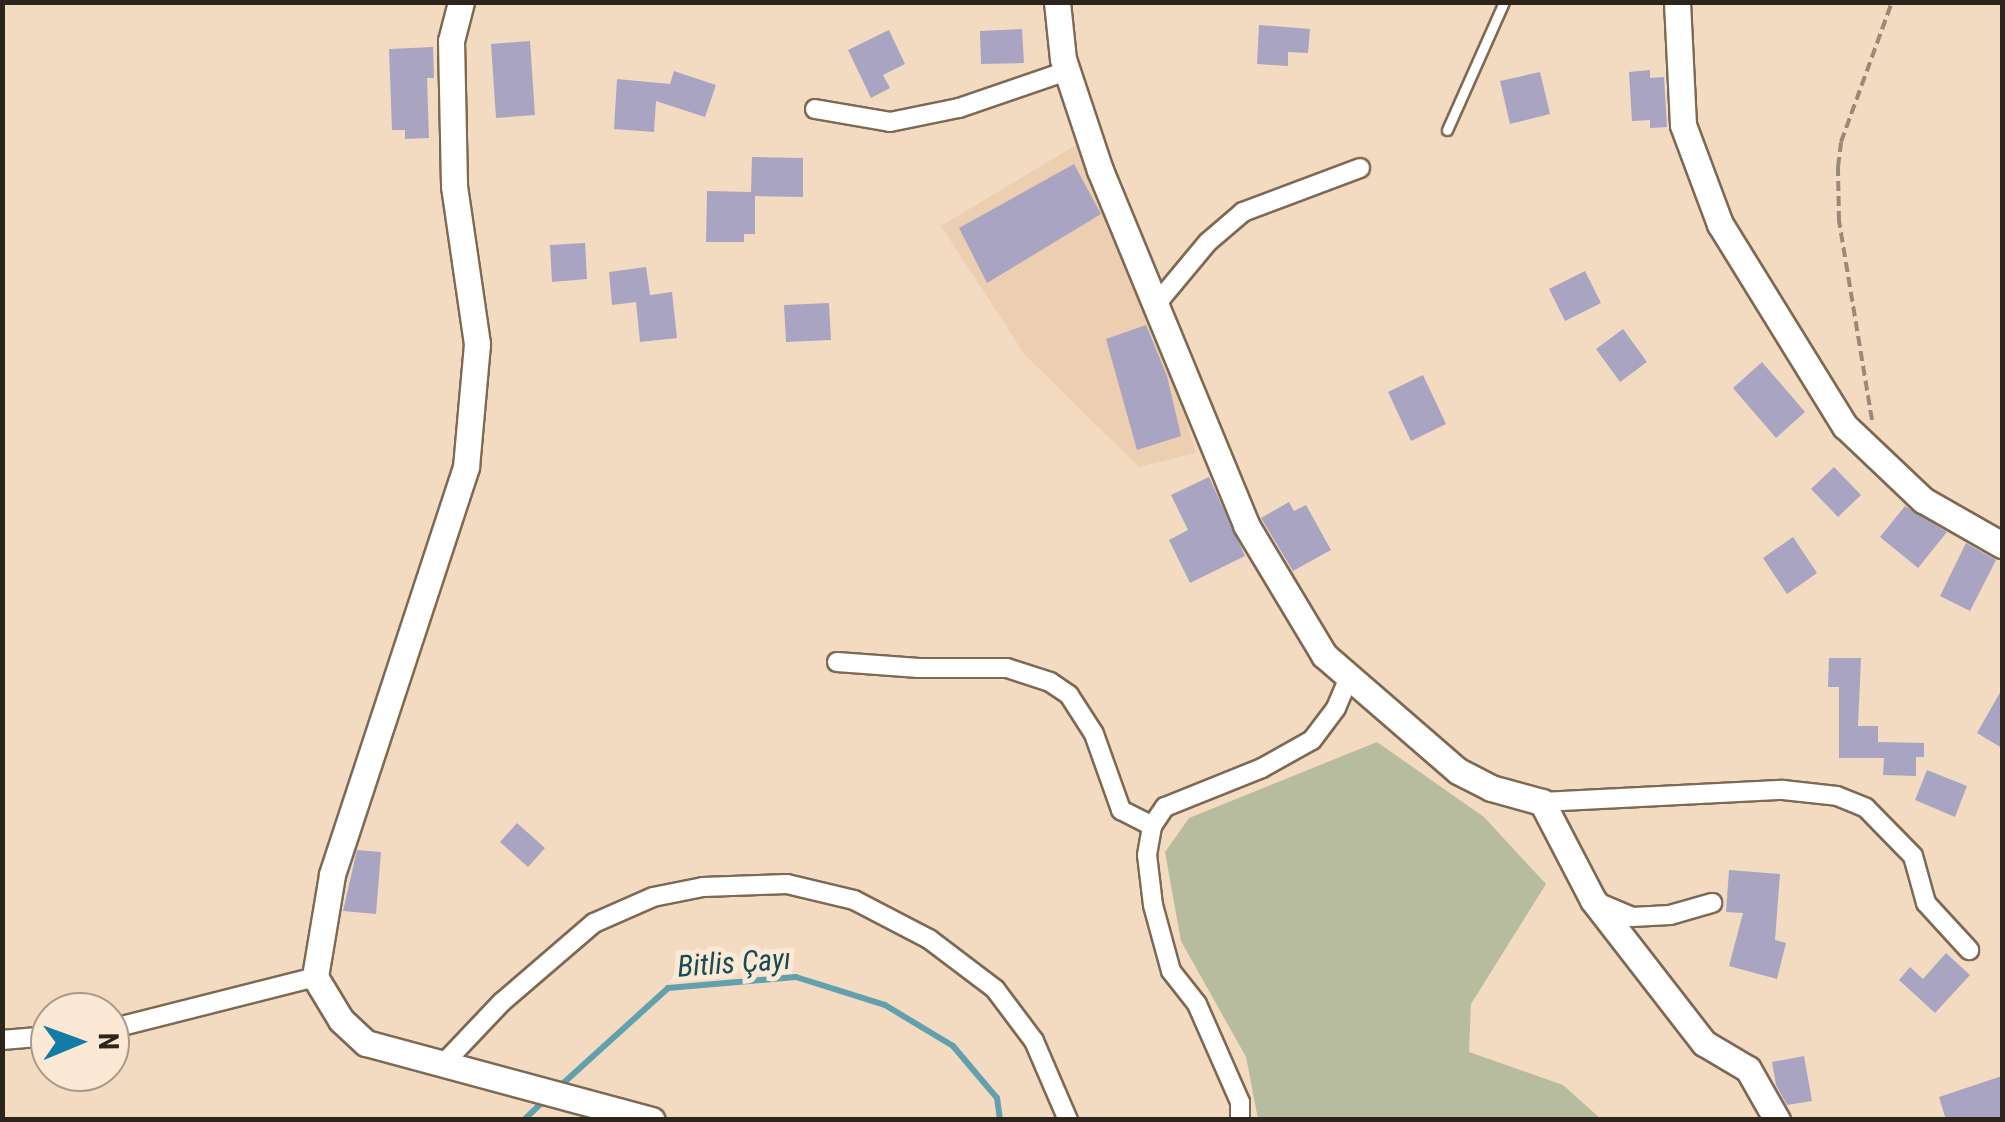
<!DOCTYPE html>
<html>
<head>
<meta charset="utf-8">
<style>
  body { margin:0 }
  #map { position:relative; width:2005px; height:1122px; overflow:hidden; background:#f3dbc2; font-family:"Roboto Condensed",sans-serif }
  div>[style] { position:absolute }
  .built>* { inset:0; background:#eccfb0 }
  .green>* { inset:0; background:#b8bc9e }
  .stream>* { height:6px; margin:-3px; padding:0 3px; transform-origin:3px; border-radius:3px; background:#63a0ae }
  .building>* { inset:0; background:#a9a4c1 }
  .path>* { height:4px; margin-top:-2px; transform-origin:0; background:repeating-linear-gradient(90deg,#9b8977 0 10px,transparent 0 15px) }
  .roads { filter:drop-shadow(2px 0 #7e6953) drop-shadow(-2px 0 #7e6953) drop-shadow(0 2px #7e6953) drop-shadow(0 -2px #7e6953) }
  .lane>* { height:9px; margin:-4.5px; padding:0 4.5px; transform-origin:4.5px; border-radius:4.5px; background:#fff }
  .street>* { height:18px; margin:-9px; padding:0 9px; transform-origin:9px; border-radius:9px; background:#fff }
  .secondary>* { height:25px; margin:-12.5px; padding:0 12.5px; transform-origin:12.5px; border-radius:12.5px; background:#fff }
  span { translate:-50% -50%; white-space:nowrap; text-align:center; line-height:1.15; -webkit-text-stroke:10px #fce9d5; paint-order:stroke }
  .water-label { font-size:30px; color:#154c56; font-style:italic }
  .frame { position:absolute; inset:0; border:5px solid #2d241b; pointer-events:none }
  .north { position:absolute; left:30px; top:992px; width:100px; height:100px; box-sizing:border-box; background:#fce9d5; border:2px solid #a99a8b; border-radius:50%; rotate:89deg; font-size:28px; font-weight:700; line-height:40px; text-align:center; color:#2d241b }
  .north::after { content:''; display:block; margin:auto; width:35px; height:45px; background:#137ca6; clip-path:polygon(50% 0,100% 100%,50% 72%,0 100%) }
</style>
</head>
<body>
<div id="map">
  <div class="built">
    <i style="clip-path:polygon(1076px 145px,1155px 318px,1196px 453px,1139px 467px,1025px 355px,941px 226px)"></i>
  </div>
  <div class="green">
    <i style="clip-path:polygon(1377px 742px,1484px 817px,1546px 884px,1471px 1004px,1469px 1052px,1563px 1085px,1601px 1119px,1258px 1119px,1246px 1057px,1181px 941px,1165px 852px,1189px 818px)"></i>
  </div>
  <div class="stream">
    <i style="left:559px;top:1087px;width:147px;rotate:-42.2deg"></i>
    <i style="left:668px;top:988px;width:128px;rotate:-4.9deg"></i>
    <i style="left:796px;top:977px;width:93px;rotate:17.5deg"></i>
    <i style="left:885px;top:1005px;width:79px;rotate:31.1deg"></i>
    <i style="left:953px;top:1046px;width:68px;rotate:49.8deg"></i>
    <i style="left:997px;top:1098px;width:22px;rotate:82deg"></i>
    <i style="left:190px;top:1120px;width:3px"></i>
    <i style="left:524px;top:1120px;width:30px;rotate:-44deg"></i>
  </div>
  <div class="building">
    <i style="clip-path:polygon(1259px 25px,1310px 29px,1308px 53px,1288px 52px,1288px 66px,1257px 64px)"></i>
    <i style="clip-path:polygon(1022px 29px,1024px 63px,981px 64px,980px 31px)"></i>
    <i style="clip-path:polygon(889px 30px,905px 64px,883px 75px,890px 88px,871px 98px,848px 50px)"></i>
    <i style="clip-path:polygon(530px 41px,535px 115px,496px 118px,491px 44px)"></i>
    <i style="clip-path:polygon(433px 47px,434px 78px,427px 78px,429px 138px,405px 139px,405px 130px,392px 130px,389px 49px)"></i>
    <i style="clip-path:polygon(1650px 70px,1650px 78px,1664px 77px,1667px 127px,1650px 128px,1650px 120px,1632px 121px,1629px 72px)"></i>
    <i style="clip-path:polygon(674px 71px,716px 85px,705px 117px,656px 101px,654px 132px,614px 129px,617px 79px,670px 84px)"></i>
    <i style="clip-path:polygon(1540px 72px,1550px 114px,1510px 124px,1500px 81px)"></i>
    <i style="clip-path:polygon(752px 157px,803px 158px,803px 197px,755px 196px,755px 234px,744px 234px,744px 242px,706px 242px,707px 191px,751px 192px)"></i>
    <i style="clip-path:polygon(1074px 164px,1101px 214px,987px 283px,959px 228px)"></i>
    <i style="clip-path:polygon(585px 243px,587px 279px,552px 282px,550px 245px)"></i>
    <i style="clip-path:polygon(646px 267px,650px 295px,672px 292px,677px 338px,640px 342px,636px 302px,612px 305px,609px 272px)"></i>
    <i style="clip-path:polygon(1585px 271px,1601px 303px,1565px 321px,1549px 289px)"></i>
    <i style="clip-path:polygon(829px 303px,831px 340px,786px 342px,784px 305px)"></i>
    <i style="clip-path:polygon(1146px 325px,1167px 376px,1181px 436px,1137px 450px,1106px 339px)"></i>
    <i style="clip-path:polygon(1623px 329px,1647px 362px,1620px 382px,1596px 349px)"></i>
    <i style="clip-path:polygon(1762px 362px,1805px 412px,1776px 438px,1733px 388px)"></i>
    <i style="clip-path:polygon(1423px 375px,1446px 424px,1411px 441px,1388px 392px)"></i>
    <i style="clip-path:polygon(1834px 467px,1861px 495px,1838px 517px,1811px 489px)"></i>
    <i style="clip-path:polygon(1209px 477px,1245px 556px,1190px 583px,1169px 540px,1188px 530px,1171px 495px)"></i>
    <i style="clip-path:polygon(1289px 502px,1294px 511px,1306px 505px,1331px 550px,1293px 571px,1261px 518px)"></i>
    <i style="clip-path:polygon(1905px 506px,1947px 532px,1918px 568px,1880px 537px)"></i>
    <i style="clip-path:polygon(1793px 537px,1817px 573px,1787px 594px,1763px 558px)"></i>
    <i style="clip-path:polygon(1966px 543px,1996px 560px,1970px 611px,1940px 596px)"></i>
    <i style="clip-path:polygon(1829px 658px,1861px 658px,1858px 726px,1878px 726px,1878px 742px,1924px 743px,1924px 757px,1916px 757px,1916px 776px,1883px 775px,1884px 758px,1839px 758px,1839px 687px,1828px 687px)"></i>
    <i style="clip-path:polygon(2002px 689px,2002px 748px,1977px 733px)"></i>
    <i style="clip-path:polygon(1927px 770px,1967px 786px,1955px 817px,1915px 800px)"></i>
    <i style="clip-path:polygon(517px 823px,545px 848px,528px 867px,500px 842px)"></i>
    <i style="clip-path:polygon(357px 850px,381px 852px,376px 914px,343px 911px)"></i>
    <i style="clip-path:polygon(1729px 870px,1780px 874px,1775px 940px,1786px 943px,1777px 979px,1729px 966px,1743px 913px,1726px 912px)"></i>
    <i style="clip-path:polygon(1946px 953px,1970px 975px,1935px 1013px,1899px 980px,1910px 967px,1923px 979px)"></i>
    <i style="clip-path:polygon(1804px 1056px,1812px 1101px,1787px 1105px,1776px 1085px,1772px 1062px)"></i>
    <i style="clip-path:polygon(2002px 1076px,2002px 1120px,1946px 1120px,1939px 1097px)"></i>
  </div>
  <div class="path">
    <i style="left:1872px;top:420px;width:202px;rotate:-99.4deg"></i>
    <i style="left:1839px;top:221px;width:54px;rotate:-91.1deg"></i>
    <i style="left:1838px;top:167px;width:25px;rotate:-83deg"></i>
    <i style="left:1841px;top:142px;width:149px;rotate:-70deg"></i>
  </div>
  <div class="roads">
    <div class="lane">
      <i style="left:1447px;top:130px;width:140px;rotate:-66deg"></i>
    </div>
    <div class="street">
      <i style="left:815px;top:109px;width:76px;rotate:9.8deg"></i>
      <i style="left:890px;top:122px;width:70px;rotate:-11.5deg"></i>
      <i style="left:959px;top:108px;width:114px;rotate:-18.9deg"></i>
      <i style="left:1158px;top:302px;width:78px;rotate:-50.2deg"></i>
      <i style="left:1208px;top:242px;width:46px;rotate:-40.6deg"></i>
      <i style="left:1243px;top:212px;width:125px;rotate:-20.6deg"></i>
      <i style="left:837px;top:662px;width:82px;rotate:4.2deg"></i>
      <i style="left:919px;top:668px;width:88px"></i>
      <i style="left:1007px;top:668px;width:45px;rotate:18deg"></i>
      <i style="left:1050px;top:682px;width:23px;rotate:34deg"></i>
      <i style="left:1069px;top:695px;width:46px;rotate:57.3deg"></i>
      <i style="left:1094px;top:734px;width:81px;rotate:70.4deg"></i>
      <i style="left:1121px;top:810px;width:35px;rotate:27deg"></i>
      <i style="left:1542px;top:802px;width:241px;rotate:-2.9deg"></i>
      <i style="left:1783px;top:790px;width:54px;rotate:6.3deg"></i>
      <i style="left:1837px;top:796px;width:31px;rotate:22deg"></i>
      <i style="left:1866px;top:808px;width:67px;rotate:45.6deg"></i>
      <i style="left:1913px;top:856px;width:49px;rotate:74.5deg"></i>
      <i style="left:1926px;top:903px;width:64px;rotate:47.5deg"></i>
      <i style="left:1597px;top:902px;width:38px;rotate:23deg"></i>
      <i style="left:1632px;top:917px;width:38px;rotate:-3deg"></i>
      <i style="left:1670px;top:915px;width:44px;rotate:-15.9deg"></i>
      <i style="left:110px;top:1029px;width:211px;rotate:-14.2deg"></i>
      <i style="left:2px;top:1040px;width:48px;rotate:-4.8deg"></i>
      <i style="left:445px;top:1062px;width:83px;rotate:-46.5deg"></i>
      <i style="left:502px;top:1002px;width:121px;rotate:-40.7deg"></i>
      <i style="left:594px;top:923px;width:64px;rotate:-23.8deg"></i>
      <i style="left:653px;top:897px;width:51px;rotate:-11.3deg"></i>
      <i style="left:703px;top:887px;width:84px;rotate:-2deg"></i>
      <i style="left:787px;top:884px;width:69px;rotate:13.4deg"></i>
      <i style="left:854px;top:900px;width:85px;rotate:27.5deg"></i>
      <i style="left:929px;top:939px;width:83px;rotate:37.1deg"></i>
      <i style="left:995px;top:989px;width:65px;rotate:53.1deg"></i>
      <i style="left:1034px;top:1041px;width:86px;rotate:66.7deg"></i>
      <i style="left:1240px;top:1120px;width:18px;rotate:-90deg"></i>
      <i style="left:1240px;top:1102px;width:107px;rotate:-113.7deg"></i>
      <i style="left:1197px;top:1004px;width:42px;rotate:-128.2deg"></i>
      <i style="left:1171px;top:971px;width:68px;rotate:-105.3deg"></i>
      <i style="left:1153px;top:905px;width:50px;rotate:-96.8deg"></i>
      <i style="left:1147px;top:855px;width:29px;rotate:-80deg"></i>
      <i style="left:1152px;top:826px;width:23px;rotate:-56deg"></i>
      <i style="left:1165px;top:807px;width:105px;rotate:-21.9deg"></i>
      <i style="left:1262px;top:768px;width:57px;rotate:-29.2deg"></i>
      <i style="left:1312px;top:740px;width:40px;rotate:-53deg"></i>
      <i style="left:1336px;top:708px;width:34px;rotate:-67deg"></i>
    </div>
    <div class="secondary">
      <i style="left:461px;top:2px;width:40px;rotate:104.4deg"></i>
      <i style="left:451px;top:41px;width:145px;rotate:88.8deg"></i>
      <i style="left:454px;top:186px;width:160px;rotate:81.7deg"></i>
      <i style="left:477px;top:344px;width:123px;rotate:95.1deg"></i>
      <i style="left:466px;top:467px;width:429px;rotate:108.2deg"></i>
      <i style="left:332px;top:875px;width:103px;rotate:99.5deg"></i>
      <i style="left:315px;top:977px;width:50px;rotate:58.8deg"></i>
      <i style="left:341px;top:1020px;width:34px;rotate:43deg"></i>
      <i style="left:366px;top:1043px;width:296px;rotate:15.1deg"></i>
      <i style="left:1057px;top:2px;width:57px;rotate:84deg"></i>
      <i style="left:1063px;top:59px;width:117px;rotate:71.6deg"></i>
      <i style="left:1100px;top:170px;width:384px;rotate:67.6deg"></i>
      <i style="left:1246px;top:525px;width:152px;rotate:59deg"></i>
      <i style="left:1324px;top:655px;width:177px;rotate:40.9deg"></i>
      <i style="left:1458px;top:771px;width:37px;rotate:27deg"></i>
      <i style="left:1491px;top:788px;width:53px;rotate:15.4deg"></i>
      <i style="left:1542px;top:802px;width:110px;rotate:62.5deg"></i>
      <i style="left:1593px;top:900px;width:181px;rotate:52.2deg"></i>
      <i style="left:1704px;top:1043px;width:51px;rotate:30.6deg"></i>
      <i style="left:1748px;top:1069px;width:59px;rotate:60.4deg"></i>
      <i style="left:1677px;top:2px;width:123px;rotate:87.2deg"></i>
      <i style="left:1683px;top:125px;width:106px;rotate:69.5deg"></i>
      <i style="left:1720px;top:224px;width:238px;rotate:58.3deg"></i>
      <i style="left:1845px;top:426px;width:108px;rotate:43.5deg"></i>
      <i style="left:1923px;top:500px;width:91px;rotate:29.7deg"></i>
    </div>
  </div>
  <div class="water-label">
    <span style="left:734px;top:963px;rotate:-4deg">Bitlis Çayı</span>
  </div>
  <div class="frame"></div>
  <div class="north">N</div>
</div>
</body>
</html>
